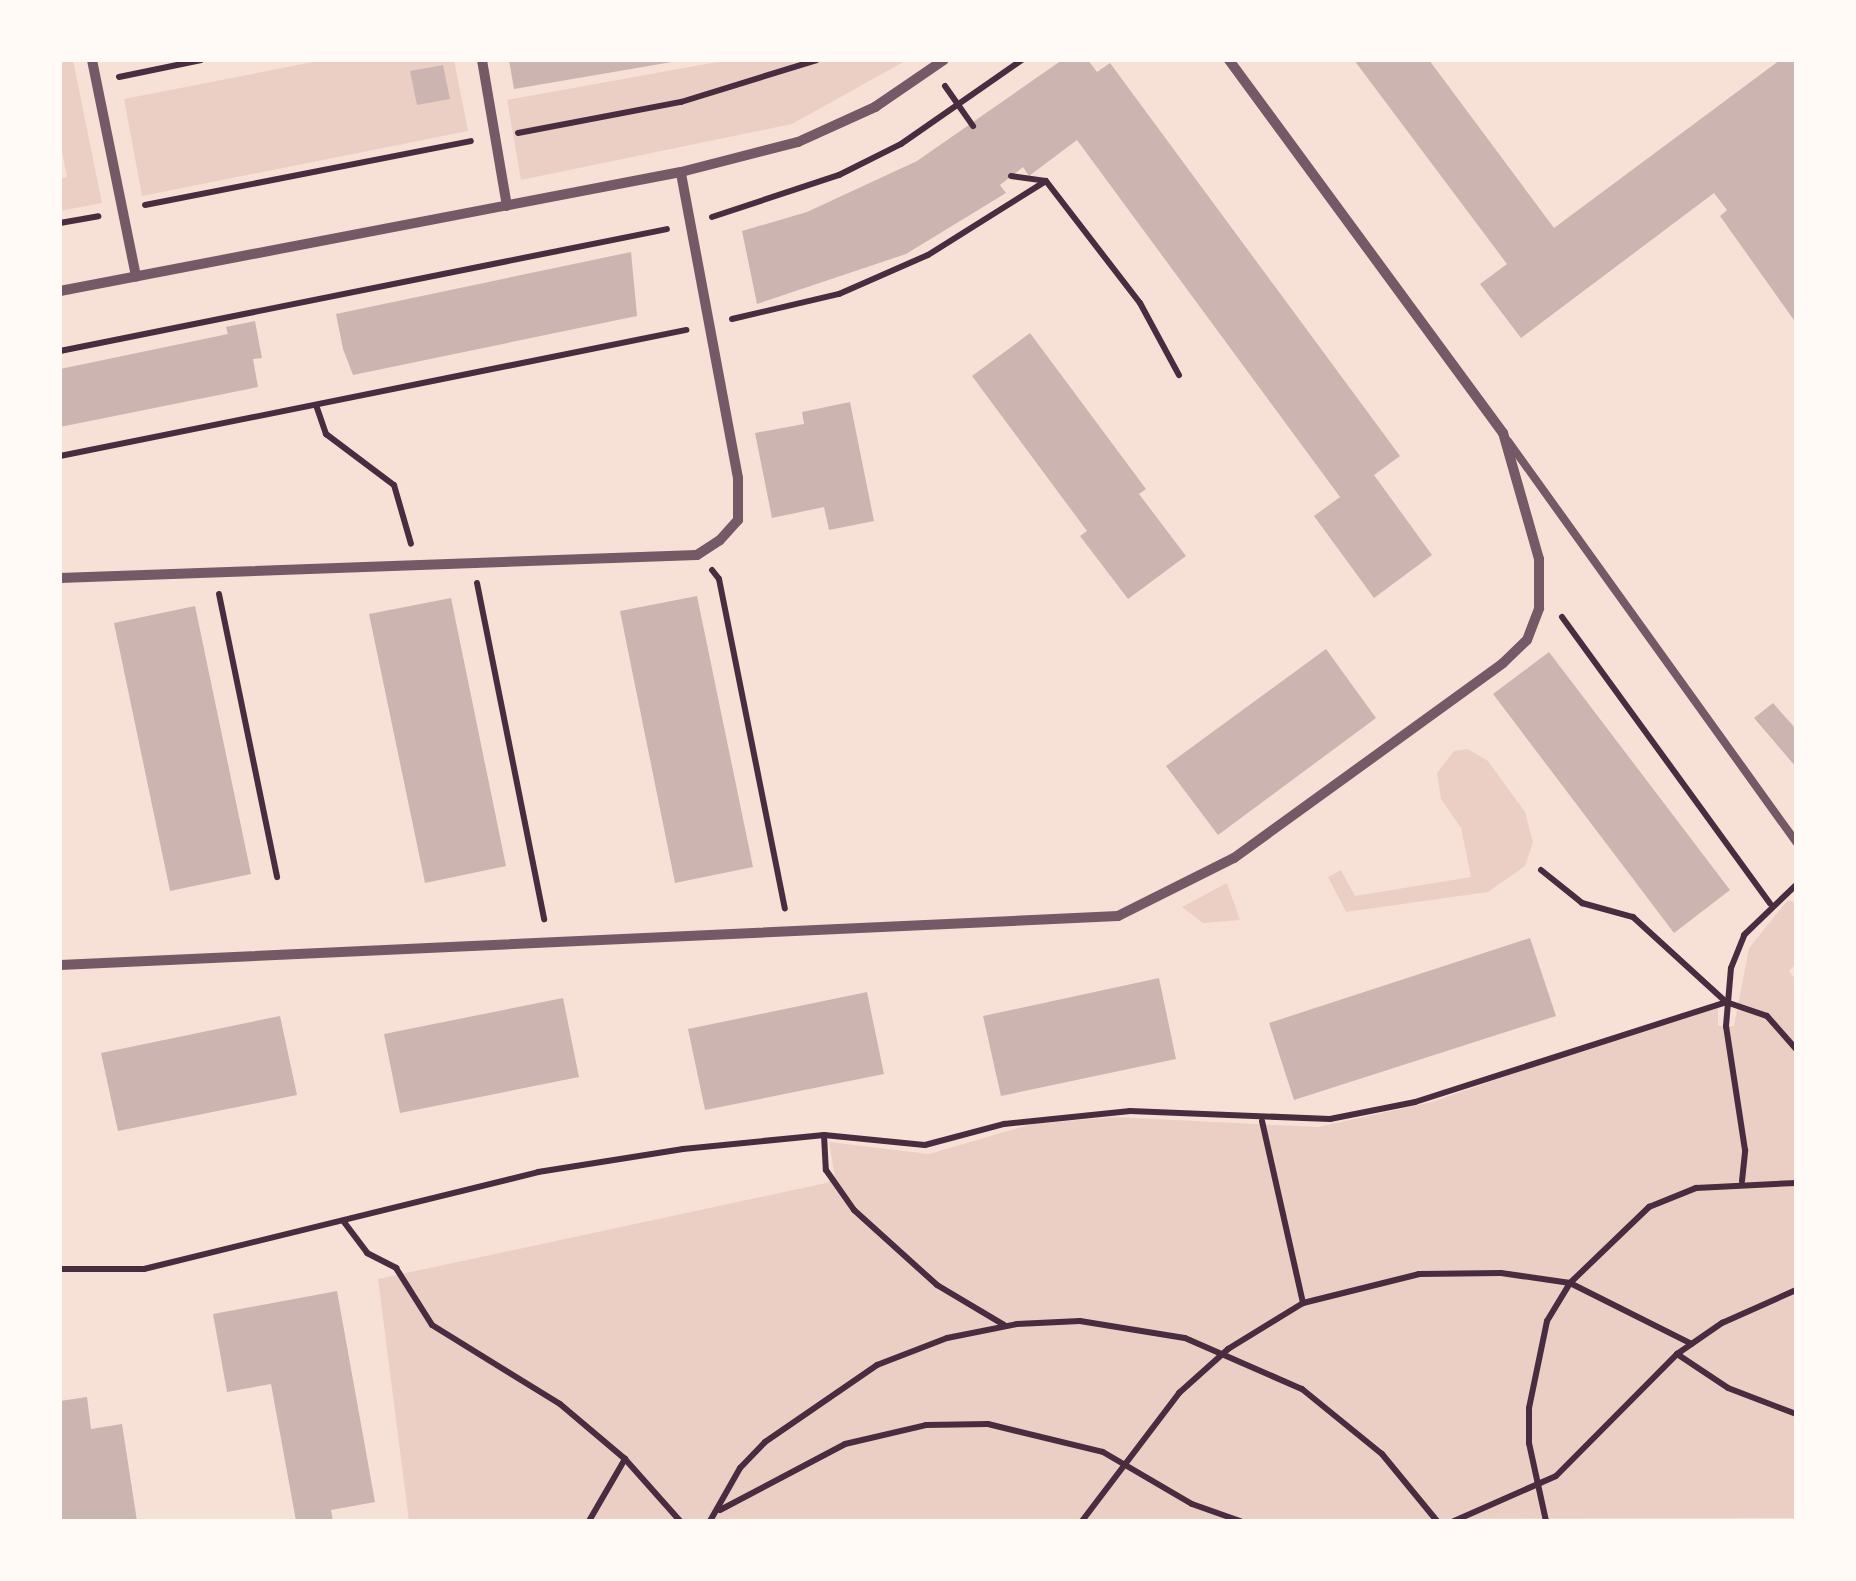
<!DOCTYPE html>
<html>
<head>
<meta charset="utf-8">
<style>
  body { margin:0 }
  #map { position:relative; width:1856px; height:1581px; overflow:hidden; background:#f7e1d7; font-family:Raleway,sans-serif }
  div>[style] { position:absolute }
  .green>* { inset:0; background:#ebcfc5 }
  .building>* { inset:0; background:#ccb4b1 }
  .path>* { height:6px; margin:-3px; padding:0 3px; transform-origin:3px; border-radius:3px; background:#4a2c40 }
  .service>* { height:8px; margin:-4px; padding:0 4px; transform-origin:4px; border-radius:4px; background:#755966 }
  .minor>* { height:10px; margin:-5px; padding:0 5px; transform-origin:5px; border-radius:5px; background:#755966 }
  span { translate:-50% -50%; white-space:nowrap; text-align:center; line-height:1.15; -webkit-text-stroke:8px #fffaf5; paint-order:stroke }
  .frame { position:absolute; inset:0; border:62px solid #fffaf5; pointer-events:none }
</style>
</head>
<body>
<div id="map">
  <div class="green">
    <i style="clip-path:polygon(60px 60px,73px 60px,102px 203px,60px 211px,60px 179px,67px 177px,60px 142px)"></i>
    <i style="clip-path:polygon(323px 60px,454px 60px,468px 131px,142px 196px,124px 99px)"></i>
    <i style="clip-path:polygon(728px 60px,907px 60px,792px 124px,521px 180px,507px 100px)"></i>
    <i style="clip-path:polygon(1468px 749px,1488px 761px,1525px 812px,1533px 842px,1525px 866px,1488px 892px,1346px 912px,1328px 877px,1341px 870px,1355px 896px,1471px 877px,1461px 828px,1441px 799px,1437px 773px,1454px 751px)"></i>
    <i style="clip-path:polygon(1227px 883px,1240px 920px,1203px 923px,1182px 907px)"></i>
    <i style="clip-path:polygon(1788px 900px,1796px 903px,1796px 964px,1789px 971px,1796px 980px,1796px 1518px,409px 1521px,378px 1279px,826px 1183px,835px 1178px,829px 1142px,929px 1154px,1032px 1124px,1114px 1117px,1318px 1127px,1432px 1102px,1690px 1012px,1718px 1008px,1718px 1026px,1734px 1026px,1749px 948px)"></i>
  </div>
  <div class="building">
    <i style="clip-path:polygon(509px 60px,672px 60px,672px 62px,514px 89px)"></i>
    <i style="clip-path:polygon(1062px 60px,1088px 60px,1097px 72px,1110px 63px,1400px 456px,1374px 475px,1432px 555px,1374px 598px,1314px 516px,1340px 497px,1077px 140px,1029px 176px,1023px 167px,1000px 185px,1006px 193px,906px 254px,757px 304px,742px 231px,807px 212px,917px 161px)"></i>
    <i style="clip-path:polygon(1354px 60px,1429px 60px,1554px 228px,1780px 60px,1796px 60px,1796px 323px,1720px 216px,1727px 210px,1714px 193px,1521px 338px,1480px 284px,1507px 264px)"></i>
    <i style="clip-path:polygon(443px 65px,450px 99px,417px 105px,410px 71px)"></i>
    <i style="clip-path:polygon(631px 252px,637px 316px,353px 375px,343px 349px,336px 314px)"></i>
    <i style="clip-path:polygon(255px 321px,262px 358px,253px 359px,258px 387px,60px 427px,60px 369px,228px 334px,226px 327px)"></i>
    <i style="clip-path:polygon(1030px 333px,1146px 489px,1139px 494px,1186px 556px,1128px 599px,1080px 536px,1087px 531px,972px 376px)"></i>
    <i style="clip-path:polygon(850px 402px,874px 521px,829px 530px,824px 507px,772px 518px,755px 433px,804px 424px,802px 412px)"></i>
    <i style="clip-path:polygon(697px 596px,753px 867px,675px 883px,620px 611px)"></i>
    <i style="clip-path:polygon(451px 598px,506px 866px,425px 883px,369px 614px)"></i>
    <i style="clip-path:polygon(195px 606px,251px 874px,170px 891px,114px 623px)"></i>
    <i style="clip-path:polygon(1326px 649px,1376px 718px,1218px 835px,1166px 766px)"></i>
    <i style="clip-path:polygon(1549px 652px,1730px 890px,1674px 933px,1493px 694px)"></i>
    <i style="clip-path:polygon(1773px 703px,1796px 729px,1796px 767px,1754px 718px)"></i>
    <i style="clip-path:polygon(1530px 938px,1556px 1016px,1294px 1100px,1269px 1023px)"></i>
    <i style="clip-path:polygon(1159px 978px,1176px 1059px,1001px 1096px,983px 1016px)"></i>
    <i style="clip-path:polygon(867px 992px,884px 1074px,705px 1110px,688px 1029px)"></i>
    <i style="clip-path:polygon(563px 998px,579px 1077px,400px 1113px,384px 1034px)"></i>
    <i style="clip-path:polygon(280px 1016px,297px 1095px,118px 1131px,101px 1053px)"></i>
    <i style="clip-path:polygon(337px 1291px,375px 1502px,331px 1510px,333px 1521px,296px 1521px,271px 1384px,227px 1392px,213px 1314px)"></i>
    <i style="clip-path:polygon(87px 1397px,91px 1429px,122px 1424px,137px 1521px,60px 1521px,60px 1401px)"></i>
  </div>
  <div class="path">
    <i style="left:119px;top:77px;width:84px;rotate:-11.7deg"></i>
    <i style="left:945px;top:86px;width:49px;rotate:55deg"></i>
    <i style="left:518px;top:133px;width:166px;rotate:-10.8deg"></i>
    <i style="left:681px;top:102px;width:142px;rotate:-17.2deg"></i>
    <i style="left:1011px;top:176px;width:35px;rotate:8deg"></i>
    <i style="left:1046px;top:181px;width:154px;rotate:52.4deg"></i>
    <i style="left:1140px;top:303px;width:82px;rotate:61.6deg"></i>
    <i style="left:145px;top:205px;width:332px;rotate:-11.1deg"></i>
    <i style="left:712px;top:217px;width:134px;rotate:-18.3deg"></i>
    <i style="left:839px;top:175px;width:69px;rotate:-26.6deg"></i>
    <i style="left:901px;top:144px;width:147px;rotate:-34.8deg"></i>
    <i style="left:60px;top:223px;width:39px;rotate:-10deg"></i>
    <i style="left:732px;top:319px;width:110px;rotate:-13.2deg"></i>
    <i style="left:839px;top:294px;width:97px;rotate:-23.7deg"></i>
    <i style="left:928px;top:255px;width:139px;rotate:-32.1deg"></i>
    <i style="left:60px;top:351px;width:619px;rotate:-11.36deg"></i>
    <i style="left:316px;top:405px;width:31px;rotate:71deg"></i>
    <i style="left:326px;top:434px;width:85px;rotate:36.9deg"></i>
    <i style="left:394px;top:485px;width:61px;rotate:73.9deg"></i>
    <i style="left:60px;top:456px;width:639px;rotate:-11.38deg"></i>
    <i style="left:712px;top:570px;width:11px;rotate:52deg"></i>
    <i style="left:719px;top:579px;width:336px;rotate:78.7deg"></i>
    <i style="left:477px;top:583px;width:343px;rotate:78.7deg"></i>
    <i style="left:219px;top:594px;width:289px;rotate:78.4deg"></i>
    <i style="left:1562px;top:617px;width:354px;rotate:54deg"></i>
    <i style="left:1541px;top:870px;width:53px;rotate:38.8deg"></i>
    <i style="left:1582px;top:903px;width:53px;rotate:15.4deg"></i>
    <i style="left:1633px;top:917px;width:126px;rotate:42.4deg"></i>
    <i style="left:1726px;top:1002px;width:43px;rotate:18.9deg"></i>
    <i style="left:1767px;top:1016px;width:44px;rotate:48.7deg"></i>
    <i style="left:1262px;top:1121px;width:187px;rotate:77.3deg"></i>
    <i style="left:824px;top:1135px;width:35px;rotate:87deg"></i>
    <i style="left:826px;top:1170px;width:49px;rotate:55deg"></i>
    <i style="left:854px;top:1210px;width:112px;rotate:42.1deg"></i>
    <i style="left:937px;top:1285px;width:78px;rotate:30.8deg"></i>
    <i style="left:1742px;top:1181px;width:31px;rotate:-84deg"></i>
    <i style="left:1745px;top:1150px;width:125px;rotate:-98.7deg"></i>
    <i style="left:1726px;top:1026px;width:58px;rotate:-85.1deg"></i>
    <i style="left:1731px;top:968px;width:35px;rotate:-68deg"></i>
    <i style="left:1744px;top:935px;width:72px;rotate:-43.9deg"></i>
    <i style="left:344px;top:1222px;width:39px;rotate:53deg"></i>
    <i style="left:367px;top:1253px;width:33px;rotate:27deg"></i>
    <i style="left:396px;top:1268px;width:67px;rotate:57.7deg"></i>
    <i style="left:432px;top:1325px;width:150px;rotate:31.7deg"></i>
    <i style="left:560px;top:1404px;width:85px;rotate:40.2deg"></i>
    <i style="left:625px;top:1459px;width:83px;rotate:48.4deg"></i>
    <i style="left:60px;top:1269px;width:84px"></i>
    <i style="left:144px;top:1269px;width:406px;rotate:-13.8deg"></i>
    <i style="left:538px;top:1172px;width:147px;rotate:-9deg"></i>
    <i style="left:683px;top:1149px;width:142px;rotate:-5.7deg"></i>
    <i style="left:824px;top:1135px;width:101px;rotate:5.7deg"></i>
    <i style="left:925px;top:1145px;width:82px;rotate:-14.9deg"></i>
    <i style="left:1004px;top:1124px;width:127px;rotate:-5.9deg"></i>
    <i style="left:1130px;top:1111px;width:200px;rotate:2.3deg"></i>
    <i style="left:1330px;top:1119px;width:87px;rotate:-11.3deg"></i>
    <i style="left:1415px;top:1102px;width:327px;rotate:-17.8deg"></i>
    <i style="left:1677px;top:1354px;width:61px;rotate:33.7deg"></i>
    <i style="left:1728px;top:1388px;width:73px;rotate:20.9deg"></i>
    <i style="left:720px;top:1510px;width:141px;rotate:-27.8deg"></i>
    <i style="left:845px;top:1444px;width:83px;rotate:-13.2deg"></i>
    <i style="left:926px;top:1425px;width:62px;rotate:-0.9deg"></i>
    <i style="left:988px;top:1424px;width:118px;rotate:13.7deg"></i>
    <i style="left:1103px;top:1452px;width:103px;rotate:30.3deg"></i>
    <i style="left:1192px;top:1504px;width:51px;rotate:19.5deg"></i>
    <i style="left:589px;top:1521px;width:72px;rotate:-59.9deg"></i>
    <i style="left:710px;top:1521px;width:61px;rotate:-60.5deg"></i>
    <i style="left:740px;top:1468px;width:36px;rotate:-46deg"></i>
    <i style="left:765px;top:1442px;width:136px;rotate:-34.5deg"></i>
    <i style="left:877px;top:1365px;width:75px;rotate:-21.1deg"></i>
    <i style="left:947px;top:1338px;width:71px;rotate:-11.3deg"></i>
    <i style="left:1017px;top:1324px;width:63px;rotate:-2.7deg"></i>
    <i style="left:1080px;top:1321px;width:106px;rotate:9.2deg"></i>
    <i style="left:1185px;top:1338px;width:128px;rotate:23.6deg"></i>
    <i style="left:1302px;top:1389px;width:103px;rotate:39.1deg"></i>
    <i style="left:1382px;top:1454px;width:87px;rotate:50.6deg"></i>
    <i style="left:1082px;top:1521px;width:161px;rotate:-52.8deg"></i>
    <i style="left:1179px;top:1393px;width:66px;rotate:-41.9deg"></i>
    <i style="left:1228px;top:1349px;width:88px;rotate:-31.5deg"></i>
    <i style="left:1303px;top:1303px;width:120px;rotate:-14deg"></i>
    <i style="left:1419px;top:1274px;width:82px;rotate:-0.7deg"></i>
    <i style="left:1501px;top:1273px;width:70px;rotate:8.2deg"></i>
    <i style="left:1570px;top:1283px;width:136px;rotate:26.6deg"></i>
    <i style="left:1454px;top:1521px;width:111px;rotate:-23.8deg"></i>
    <i style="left:1556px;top:1476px;width:172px;rotate:-45.2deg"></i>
    <i style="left:1677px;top:1354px;width:55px;rotate:-34.6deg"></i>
    <i style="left:1722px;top:1323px;width:81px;rotate:-24deg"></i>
    <i style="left:1546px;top:1521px;width:80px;rotate:-102.3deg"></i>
    <i style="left:1529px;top:1443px;width:35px;rotate:-90deg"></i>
    <i style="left:1529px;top:1408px;width:89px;rotate:-78.3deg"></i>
    <i style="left:1547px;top:1321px;width:44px;rotate:-58.8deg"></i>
    <i style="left:1570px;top:1283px;width:110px;rotate:-43.9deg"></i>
    <i style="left:1649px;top:1207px;width:51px;rotate:-22deg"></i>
    <i style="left:1696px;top:1188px;width:100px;rotate:-2.9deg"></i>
  </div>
  <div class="service">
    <i style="left:1508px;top:441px;width:494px;rotate:54.3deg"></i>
  </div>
  <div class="minor">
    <i style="left:92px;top:60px;width:221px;rotate:78.5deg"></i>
    <i style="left:482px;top:60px;width:148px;rotate:80.3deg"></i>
    <i style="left:60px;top:291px;width:632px;rotate:-10.85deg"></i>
    <i style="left:681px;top:172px;width:121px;rotate:-14.4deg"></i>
    <i style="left:798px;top:142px;width:85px;rotate:-24.4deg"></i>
    <i style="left:875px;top:107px;width:83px;rotate:-34.3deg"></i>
    <i style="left:60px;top:578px;width:637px;rotate:-2.07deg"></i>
    <i style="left:697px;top:555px;width:27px;rotate:-33deg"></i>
    <i style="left:720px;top:540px;width:27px;rotate:-48deg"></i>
    <i style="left:738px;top:520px;width:42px;rotate:-90deg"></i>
    <i style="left:738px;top:478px;width:311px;rotate:-100.6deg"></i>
    <i style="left:60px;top:965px;width:1059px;rotate:-2.65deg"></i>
    <i style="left:1118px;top:916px;width:130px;rotate:-26.6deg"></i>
    <i style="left:1234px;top:858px;width:332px;rotate:-35.9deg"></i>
    <i style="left:1503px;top:663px;width:33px;rotate:-44deg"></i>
    <i style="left:1527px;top:640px;width:34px;rotate:-69deg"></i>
    <i style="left:1539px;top:608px;width:49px;rotate:-90deg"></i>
    <i style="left:1539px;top:559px;width:131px;rotate:-105.9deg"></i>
    <i style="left:1503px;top:433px;width:463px;rotate:-126.3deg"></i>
  </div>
  <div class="frame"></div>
</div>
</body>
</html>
